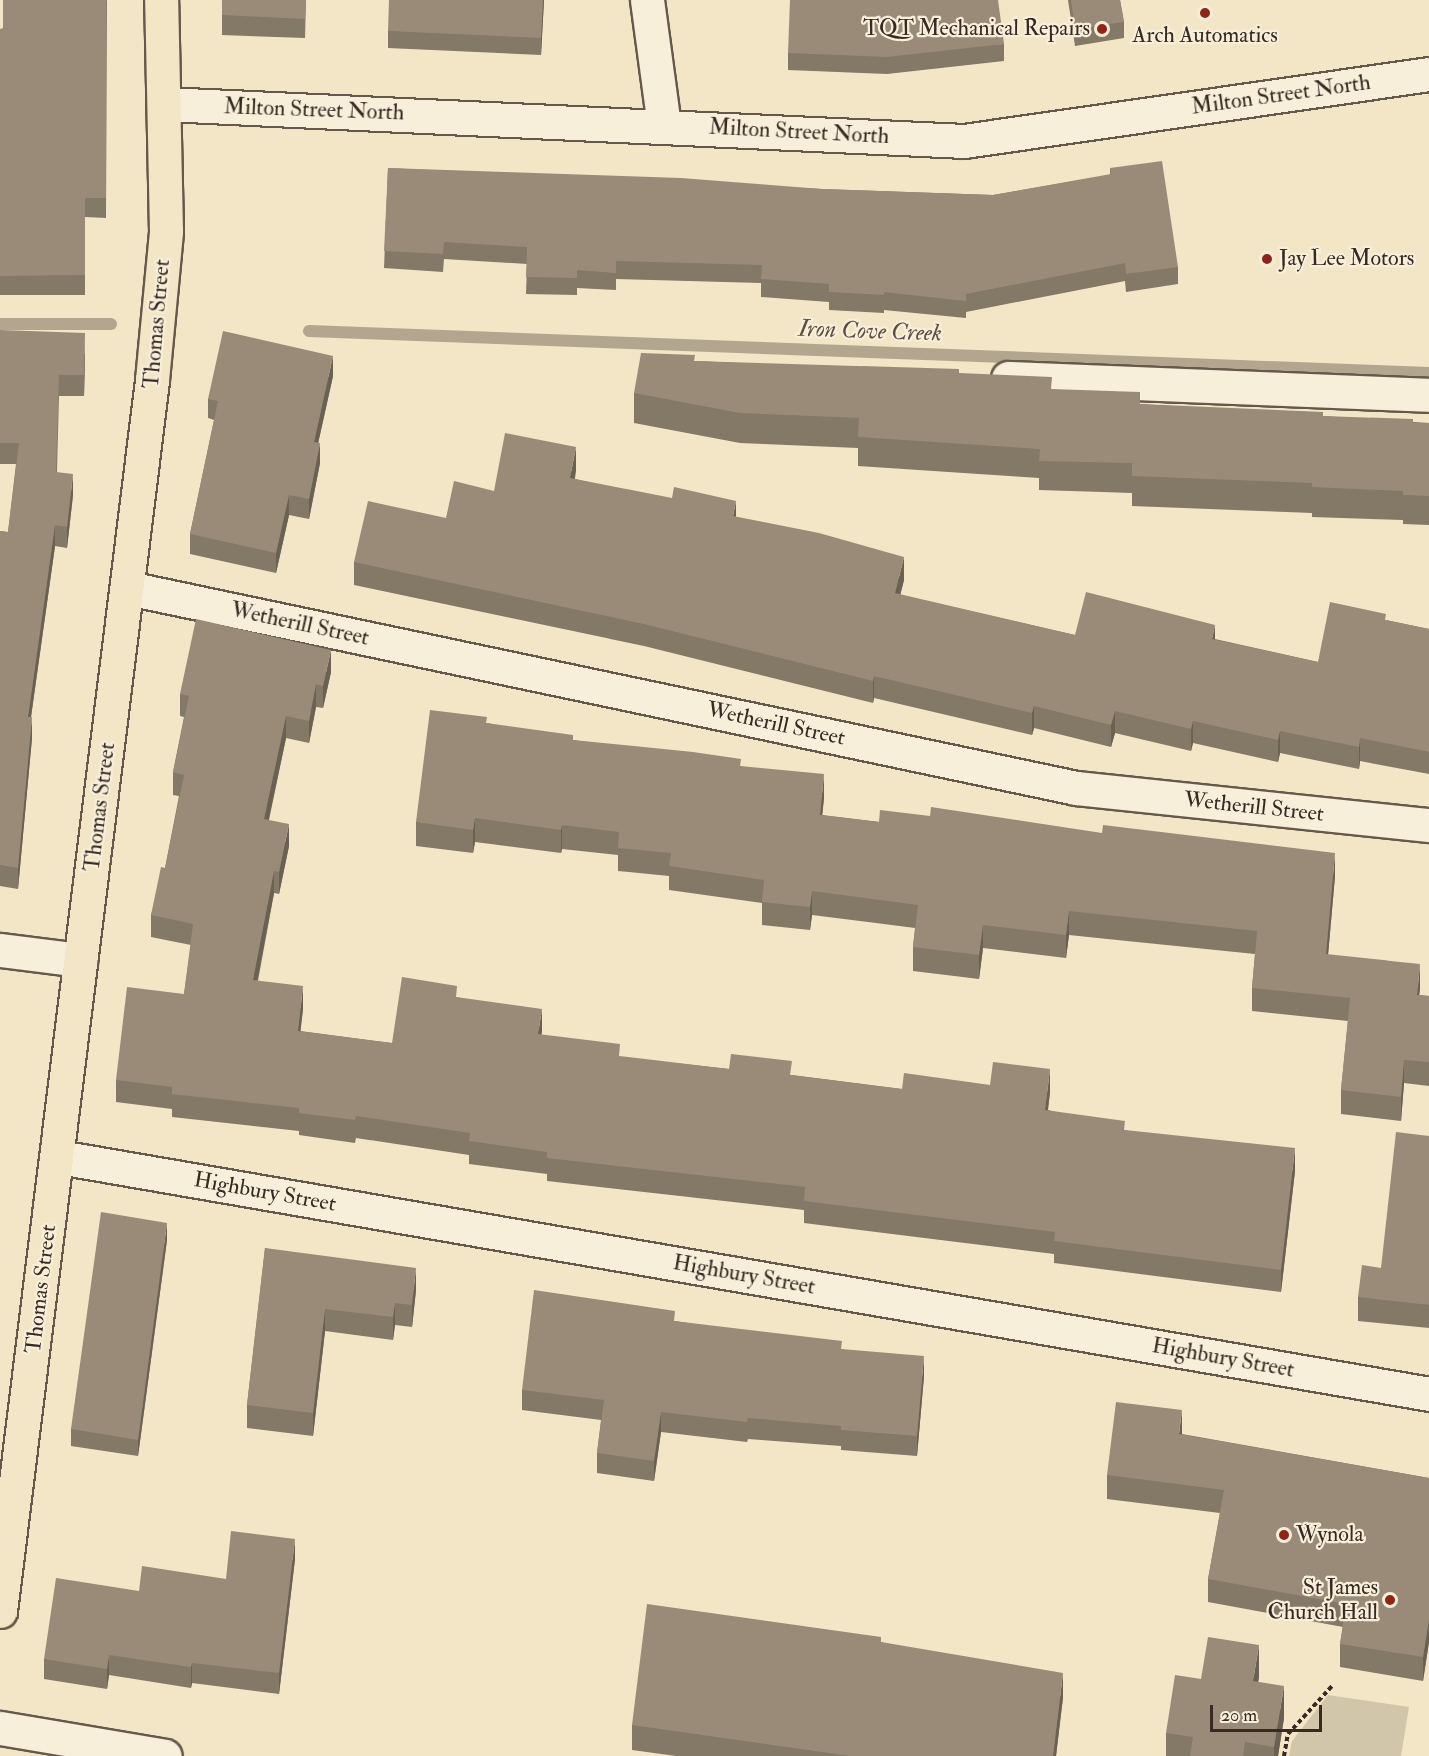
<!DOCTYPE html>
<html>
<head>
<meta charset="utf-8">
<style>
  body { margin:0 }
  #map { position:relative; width:1429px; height:1756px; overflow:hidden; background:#f2e6c6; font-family:"IM FELL Double Pica",serif }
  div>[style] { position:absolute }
  .green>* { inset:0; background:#d2c6aa }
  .stream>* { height:12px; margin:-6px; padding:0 6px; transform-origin:6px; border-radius:6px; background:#b3a68e }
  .path>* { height:4px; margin-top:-2px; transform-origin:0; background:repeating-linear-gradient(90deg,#382922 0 4.5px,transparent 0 7.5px) }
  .roads { filter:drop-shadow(2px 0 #66584b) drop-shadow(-2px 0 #66584b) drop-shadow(0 2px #66584b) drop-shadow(0 -2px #66584b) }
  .minor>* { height:33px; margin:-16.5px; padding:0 16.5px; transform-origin:16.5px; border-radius:16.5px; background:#f7efda }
  .major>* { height:33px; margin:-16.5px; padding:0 16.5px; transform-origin:16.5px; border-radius:16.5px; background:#f2e6c6 }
  .wall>* { inset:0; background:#847866 }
  .shaded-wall>* { inset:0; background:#6b6153 }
  .building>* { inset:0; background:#998b77 }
  .dots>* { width:16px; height:16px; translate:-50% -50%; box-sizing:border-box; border:3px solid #f7efda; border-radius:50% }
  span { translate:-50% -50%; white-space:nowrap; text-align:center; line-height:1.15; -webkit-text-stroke:4.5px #f7efda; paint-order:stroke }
  .poi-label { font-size:22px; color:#382922 }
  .right { translate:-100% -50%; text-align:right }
  .left { translate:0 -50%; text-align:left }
  .street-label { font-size:22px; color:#382922 }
  .water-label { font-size:24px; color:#5d4e42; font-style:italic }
  .scale { position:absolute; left:1210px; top:1705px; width:112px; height:27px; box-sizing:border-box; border:3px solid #382922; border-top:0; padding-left:8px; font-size:18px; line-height:21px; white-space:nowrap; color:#382922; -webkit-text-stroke:4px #f7efda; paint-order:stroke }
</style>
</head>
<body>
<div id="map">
  <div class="green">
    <i style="clip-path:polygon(1328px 1695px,1409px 1707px,1401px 1756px,1289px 1756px,1292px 1741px)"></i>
  </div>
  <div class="stream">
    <i style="left:0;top:324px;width:111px"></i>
    <i style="left:309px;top:331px;width:1121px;rotate:2.15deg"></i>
  </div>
  <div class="path">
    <i style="left:1284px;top:1756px;width:22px;rotate:-80deg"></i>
    <i style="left:1288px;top:1734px;width:65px;rotate:-47.5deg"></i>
  </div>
  <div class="roads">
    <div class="minor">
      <i style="left:647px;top:0;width:126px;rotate:82.3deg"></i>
      <i style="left:165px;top:104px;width:800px;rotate:2.65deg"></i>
      <i style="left:964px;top:141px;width:470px;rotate:-8.2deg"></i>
      <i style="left:1008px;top:378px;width:421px;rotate:2.3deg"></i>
      <i style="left:128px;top:588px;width:969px;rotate:11.91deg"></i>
      <i style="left:1076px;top:788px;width:355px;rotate:6deg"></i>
      <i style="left:0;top:950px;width:81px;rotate:7.1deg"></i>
      <i style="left:59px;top:1157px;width:1390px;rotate:9.81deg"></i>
      <i style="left:0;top:1728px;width:167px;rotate:9.6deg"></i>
    </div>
    <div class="major">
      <i style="left:0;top:1611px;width:1240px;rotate:-82.96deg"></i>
      <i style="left:152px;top:380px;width:150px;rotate:-84.6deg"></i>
      <i style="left:166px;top:231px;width:231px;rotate:-91.2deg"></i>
    </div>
  </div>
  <div class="wall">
    <i style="clip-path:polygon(107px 0,106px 218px,85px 217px,85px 295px,0 295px,0 29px)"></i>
    <i style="clip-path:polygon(222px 0,306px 0,305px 38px,222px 35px)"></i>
    <i style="clip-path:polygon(544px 0,541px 55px,388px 48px,388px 31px)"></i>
    <i style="clip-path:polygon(1068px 0,1120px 0,1124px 22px,1124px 38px,1075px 46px)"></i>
    <i style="clip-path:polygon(1004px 44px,1004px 61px,887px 74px,788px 70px,788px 53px)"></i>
    <i style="clip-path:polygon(388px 168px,822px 189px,993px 195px,1110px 175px,1110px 168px,1178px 267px,1178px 284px,1126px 292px,1125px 281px,966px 312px,966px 318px,884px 310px,884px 313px,829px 310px,829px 302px,761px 297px,761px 283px,616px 279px,616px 290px,577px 288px,577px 295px,526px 294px,527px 264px,444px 259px,443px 272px,384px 268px)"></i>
    <i style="clip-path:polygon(0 330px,85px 354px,84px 396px,59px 396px,57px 472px,73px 495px,67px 548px,55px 546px,31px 717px,32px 738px,18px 889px,0 886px,0 531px,8px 532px,16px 464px,0 464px)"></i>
    <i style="clip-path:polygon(695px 361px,959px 373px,1140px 404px,1429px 423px,1429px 525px,1403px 524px,1403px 520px,1312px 517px,1312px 513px,1132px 506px,1132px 493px,1039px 490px,1039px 478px,858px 466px,858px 448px,740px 443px,634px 423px,634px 393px)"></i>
    <i style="clip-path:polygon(333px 376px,318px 443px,320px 463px,309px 519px,289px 515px,276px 573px,190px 554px,190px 534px,214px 420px,208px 418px,208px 399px)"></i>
    <i style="clip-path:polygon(576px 470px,575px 479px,736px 517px,904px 580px,900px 595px,1075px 635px,1215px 639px,1318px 662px,1386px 620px,1429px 629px,1429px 774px,1360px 761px,1359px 769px,1280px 753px,1278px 762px,1193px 743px,1191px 751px,1115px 733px,1111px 747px,1034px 728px,1032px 735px,874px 698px,873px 703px,644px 646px,354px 585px,354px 562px,446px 518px,494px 491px)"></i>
    <i style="clip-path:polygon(331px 672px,323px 708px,316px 707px,309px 743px,286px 738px,269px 820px,289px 846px,279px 894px,274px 893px,258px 981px,303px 1009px,300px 1031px,392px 1043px,457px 997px,542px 1031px,541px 1035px,620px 1057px,729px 1069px,792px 1075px,902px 1089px,990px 1085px,1050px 1092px,1048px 1110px,1125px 1130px,1295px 1171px,1281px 1292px,1054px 1263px,1054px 1254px,804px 1223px,804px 1210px,547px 1181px,547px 1174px,469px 1164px,469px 1155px,356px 1138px,355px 1143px,299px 1135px,299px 1131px,172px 1117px,172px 1109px,116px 1102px,116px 1080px,184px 994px,191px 945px,151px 937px,151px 915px,165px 868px,179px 796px,173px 795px,173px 772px,184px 717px,180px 716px,180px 694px)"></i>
    <i style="clip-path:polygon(487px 723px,573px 740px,741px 766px,824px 798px,822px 815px,1335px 876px,1328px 955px,1420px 988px,1419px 995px,1429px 996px,1429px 1086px,1404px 1083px,1401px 1121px,1341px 1114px,1341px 1090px,1348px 1021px,1252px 1011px,1252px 988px,1255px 954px,1069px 935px,1066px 958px,983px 948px,979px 979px,913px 971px,913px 947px,915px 928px,812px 915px,810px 930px,762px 925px,762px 903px,669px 890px,669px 876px,618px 871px,618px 855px,562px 849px,561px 853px,475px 842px,473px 853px,416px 846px,416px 822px)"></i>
    <i style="clip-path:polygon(1429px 1136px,1429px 1328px,1358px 1321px,1358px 1297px,1381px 1268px)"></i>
    <i style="clip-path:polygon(167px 1240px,138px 1456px,71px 1446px,71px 1429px)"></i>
    <i style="clip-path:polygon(265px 1248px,416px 1290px,412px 1327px,395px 1325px,393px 1340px,325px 1331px,313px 1436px,247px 1428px,247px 1405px)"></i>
    <i style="clip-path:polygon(675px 1321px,842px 1349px,924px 1376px,917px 1456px,841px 1450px,841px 1446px,748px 1439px,747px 1442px,661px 1432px,654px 1481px,597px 1473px,597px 1453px,601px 1420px,522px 1410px,522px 1390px)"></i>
    <i style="clip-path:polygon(1182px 1434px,1429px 1478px,1429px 1642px,1423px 1681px,1340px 1667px,1340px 1644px,1343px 1627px,1208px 1602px,1208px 1579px,1220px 1513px,1107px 1499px,1107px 1475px)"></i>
    <i style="clip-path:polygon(295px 1559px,279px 1694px,192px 1683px,191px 1688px,109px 1675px,107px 1689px,44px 1679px,44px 1659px,139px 1591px,226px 1579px)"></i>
    <i style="clip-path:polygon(881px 1642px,1063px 1697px,1056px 1756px,676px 1756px,632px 1750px,632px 1725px)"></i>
    <i style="clip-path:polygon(1259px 1677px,1258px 1682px,1284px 1718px,1278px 1756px,1166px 1756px,1166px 1733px,1201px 1679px)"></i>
  </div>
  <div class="shaded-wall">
    <i style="clip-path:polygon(543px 0,544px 0,541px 55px,541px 38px)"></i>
    <i style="clip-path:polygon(85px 333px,85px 354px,84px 396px,84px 375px)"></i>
    <i style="clip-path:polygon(333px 356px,333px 376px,314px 462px,314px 442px)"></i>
    <i style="clip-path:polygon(320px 443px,320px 463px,309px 519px,309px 499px)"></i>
    <i style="clip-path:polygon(576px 447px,576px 470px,570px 500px,570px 478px)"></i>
    <i style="clip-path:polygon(73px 474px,73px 495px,67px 548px,67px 527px)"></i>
    <i style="clip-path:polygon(289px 495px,289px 515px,276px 573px,276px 553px)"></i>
    <i style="clip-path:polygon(736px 501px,736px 524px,733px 516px)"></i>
    <i style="clip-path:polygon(55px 525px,55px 546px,28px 738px,28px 717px)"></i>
    <i style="clip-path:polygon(904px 557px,904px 580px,895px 616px,895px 593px)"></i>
    <i style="clip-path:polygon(1215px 625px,1215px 647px,1212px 639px)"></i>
    <i style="clip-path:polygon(331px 650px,331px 672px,323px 708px,323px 686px)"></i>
    <i style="clip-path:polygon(874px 676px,874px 698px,873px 703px,873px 681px)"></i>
    <i style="clip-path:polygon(316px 684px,316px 707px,309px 743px,309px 721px)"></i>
    <i style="clip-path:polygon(1034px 706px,1034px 728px,1032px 735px,1032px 713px)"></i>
    <i style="clip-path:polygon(1115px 711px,1115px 733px,1111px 747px,1111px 725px)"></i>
    <i style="clip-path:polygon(286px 716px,286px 738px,264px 841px,264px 819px)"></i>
    <i style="clip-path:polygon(32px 717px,32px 738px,18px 889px,18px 868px)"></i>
    <i style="clip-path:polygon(1193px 721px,1193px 743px,1191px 751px,1191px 729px)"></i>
    <i style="clip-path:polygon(1280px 731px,1280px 753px,1278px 762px,1278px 740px)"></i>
    <i style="clip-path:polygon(1360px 738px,1360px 761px,1359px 769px,1359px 747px)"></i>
    <i style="clip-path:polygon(824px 774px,824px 798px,820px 838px,820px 815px)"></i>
    <i style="clip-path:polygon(475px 818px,475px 842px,473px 853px,473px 830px)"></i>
    <i style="clip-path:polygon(289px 824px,289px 846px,279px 894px,279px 872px)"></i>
    <i style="clip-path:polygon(562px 825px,562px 849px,561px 853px,561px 830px)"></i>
    <i style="clip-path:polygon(1335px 853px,1335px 876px,1326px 978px,1326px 954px)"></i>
    <i style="clip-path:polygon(274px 871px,274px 893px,253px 1002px,253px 980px)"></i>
    <i style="clip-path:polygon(812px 891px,812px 915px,810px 930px,810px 907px)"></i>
    <i style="clip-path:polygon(1069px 911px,1069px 935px,1066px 958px,1066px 935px)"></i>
    <i style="clip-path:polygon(983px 925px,983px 948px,979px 979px,979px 955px)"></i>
    <i style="clip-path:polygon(1420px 964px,1420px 988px,1417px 1018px,1417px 995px)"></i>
    <i style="clip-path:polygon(303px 986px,303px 1009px,298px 1054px,298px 1031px)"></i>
    <i style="clip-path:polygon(542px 1009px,542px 1031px,538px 1057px,538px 1034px)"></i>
    <i style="clip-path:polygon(1404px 1060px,1404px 1083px,1401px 1121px,1401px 1097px)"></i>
    <i style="clip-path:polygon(1050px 1069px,1050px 1092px,1045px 1132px,1045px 1110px)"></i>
    <i style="clip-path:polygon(1295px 1148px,1295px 1171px,1281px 1292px,1281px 1270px)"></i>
    <i style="clip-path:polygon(167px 1223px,167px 1240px,138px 1456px,138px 1440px)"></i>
    <i style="clip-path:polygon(416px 1268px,416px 1290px,412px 1327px,412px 1305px)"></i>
    <i style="clip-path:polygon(395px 1303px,395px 1325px,393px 1340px,393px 1317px)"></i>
    <i style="clip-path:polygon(325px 1309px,325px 1331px,313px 1436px,313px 1413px)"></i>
    <i style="clip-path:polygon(924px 1356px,924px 1376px,917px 1456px,917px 1436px)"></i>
    <i style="clip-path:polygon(1182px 1410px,1182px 1434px,1179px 1457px,1179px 1434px)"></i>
    <i style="clip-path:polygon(661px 1412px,661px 1432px,654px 1481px,654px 1461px)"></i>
    <i style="clip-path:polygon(295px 1539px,295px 1559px,279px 1694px,279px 1673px)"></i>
    <i style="clip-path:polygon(1429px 1619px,1429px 1642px,1423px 1681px,1423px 1657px)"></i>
    <i style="clip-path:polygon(1259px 1645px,1259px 1677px,1253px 1713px,1253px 1681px)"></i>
    <i style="clip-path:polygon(109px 1655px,109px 1675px,107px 1689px,107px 1669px)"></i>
    <i style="clip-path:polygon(192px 1663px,192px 1683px,191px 1688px,191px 1667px)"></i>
    <i style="clip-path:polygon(1063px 1673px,1063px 1697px,1056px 1756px,1053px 1756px)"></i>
    <i style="clip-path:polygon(1284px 1686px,1284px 1718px,1278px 1756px,1274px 1756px,1274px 1747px)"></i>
  </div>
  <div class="building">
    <i style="clip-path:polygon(3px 0,106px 0,106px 198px,85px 198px,85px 275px,0 276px,0 29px,3px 29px)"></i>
    <i style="clip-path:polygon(222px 0,306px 0,305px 19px,222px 15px)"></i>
    <i style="clip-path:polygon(389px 0,543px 0,541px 38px,388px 31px)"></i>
    <i style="clip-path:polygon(790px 0,998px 0,1004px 44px,887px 57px,788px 53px)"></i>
    <i style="clip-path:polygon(1071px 0,1120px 0,1124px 22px,1075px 29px)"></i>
    <i style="clip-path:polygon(1162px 161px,1178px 267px,1126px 274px,1125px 263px,966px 294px,966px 301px,884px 292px,884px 295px,829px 292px,829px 284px,761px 279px,762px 265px,616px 261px,616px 273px,577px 270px,577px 278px,526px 277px,527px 247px,444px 242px,443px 254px,384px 251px,388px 168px,681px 178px,822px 189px,993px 195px,1111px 174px,1110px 168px)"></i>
    <i style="clip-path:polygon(0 330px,85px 333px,84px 375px,59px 375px,56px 472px,73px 474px,67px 527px,55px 525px,28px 717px,32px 717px,18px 868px,0 865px,0 531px,8px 532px,19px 443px,0 443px)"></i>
    <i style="clip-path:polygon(223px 331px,333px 356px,314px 442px,320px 443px,309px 499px,289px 495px,276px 553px,190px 534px,218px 401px,208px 399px)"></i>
    <i style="clip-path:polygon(641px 353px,695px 355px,694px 361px,959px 369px,959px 373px,1052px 377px,1051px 389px,1140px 392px,1140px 404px,1323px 412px,1323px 416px,1413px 419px,1413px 423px,1429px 423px,1429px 496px,1403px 495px,1403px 491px,1312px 487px,1312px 483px,1132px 476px,1132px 463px,1039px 461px,1040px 449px,858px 437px,859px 418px,740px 413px,634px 393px)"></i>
    <i style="clip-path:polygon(505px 433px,576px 447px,570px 478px,672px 498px,674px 487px,736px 501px,733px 516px,819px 533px,904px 557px,895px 593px,1075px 635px,1086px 592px,1215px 625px,1212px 639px,1318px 662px,1330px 602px,1386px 614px,1385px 620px,1429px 629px,1429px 752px,1360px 738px,1359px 747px,1280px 731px,1278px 740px,1193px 721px,1191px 729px,1115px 711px,1111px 725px,1034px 706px,1032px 713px,874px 676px,873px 681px,644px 624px,354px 562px,368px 501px,446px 518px,454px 481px,494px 491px)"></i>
    <i style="clip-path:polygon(196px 619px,331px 650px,323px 686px,316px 684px,309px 721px,286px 716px,264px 819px,289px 824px,279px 872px,274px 871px,253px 980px,303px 986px,298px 1031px,392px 1043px,402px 977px,457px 986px,456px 997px,542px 1009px,538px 1034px,620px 1044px,619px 1056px,729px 1069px,731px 1054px,792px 1061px,790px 1075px,902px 1089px,904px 1073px,990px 1085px,993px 1062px,1050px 1069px,1045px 1110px,1125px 1121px,1124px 1130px,1295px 1148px,1281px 1270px,1054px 1241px,1055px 1232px,804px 1201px,805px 1187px,547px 1158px,547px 1152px,469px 1141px,470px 1133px,356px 1116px,355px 1120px,299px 1113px,299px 1108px,172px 1094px,172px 1087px,116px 1080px,127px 987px,184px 994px,193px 924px,151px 915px,161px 867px,165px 868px,184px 775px,173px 772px,189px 696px,180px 694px)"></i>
    <i style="clip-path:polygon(430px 710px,487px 717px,486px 723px,573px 735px,573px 740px,693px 752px,741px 759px,740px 766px,824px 774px,820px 815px,879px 822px,880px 810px,930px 816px,931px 807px,1102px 833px,1103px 825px,1335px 853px,1326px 954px,1420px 964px,1417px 995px,1429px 996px,1429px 1062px,1404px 1060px,1401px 1097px,1341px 1090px,1350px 998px,1252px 988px,1257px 931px,1069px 911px,1066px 935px,983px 925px,979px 955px,913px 947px,918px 905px,812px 891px,810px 907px,762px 902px,764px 880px,669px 866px,671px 853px,618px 848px,619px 832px,562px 825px,561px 830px,475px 818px,473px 830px,416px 822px)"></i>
    <i style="clip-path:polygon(1396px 1132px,1429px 1136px,1429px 1305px,1358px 1297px,1362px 1265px,1381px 1268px)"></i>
    <i style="clip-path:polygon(101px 1212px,167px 1223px,138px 1440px,71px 1429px)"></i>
    <i style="clip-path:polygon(265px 1248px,416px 1268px,412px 1305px,395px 1303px,393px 1317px,325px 1309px,313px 1413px,247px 1405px)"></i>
    <i style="clip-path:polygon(534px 1290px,675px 1311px,674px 1321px,842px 1341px,841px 1349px,924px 1356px,917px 1436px,841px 1430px,841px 1426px,748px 1418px,747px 1422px,661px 1412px,654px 1461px,597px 1453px,604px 1400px,522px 1390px)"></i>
    <i style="clip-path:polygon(1116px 1402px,1182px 1410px,1179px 1434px,1429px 1478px,1429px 1619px,1423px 1657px,1340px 1644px,1346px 1604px,1208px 1579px,1224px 1490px,1107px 1475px)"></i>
    <i style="clip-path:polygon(231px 1531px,295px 1539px,279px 1673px,192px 1663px,191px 1667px,109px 1655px,107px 1669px,44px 1659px,56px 1578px,139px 1591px,142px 1566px,226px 1579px)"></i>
    <i style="clip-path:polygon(647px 1604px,881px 1637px,881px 1642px,1063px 1673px,1053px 1756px,850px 1756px,632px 1725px)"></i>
    <i style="clip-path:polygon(1208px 1637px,1259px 1645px,1253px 1681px,1284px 1686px,1274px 1747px,1245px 1742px,1243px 1756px,1190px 1756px,1193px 1737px,1166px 1733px,1175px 1675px,1201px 1679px)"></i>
  </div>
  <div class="dots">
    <i style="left:1205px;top:13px;background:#8f2418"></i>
    <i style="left:1102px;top:29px;background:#8f2418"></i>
    <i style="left:1267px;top:259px;background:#8f2418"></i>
    <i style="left:1284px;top:1535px;background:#8f2418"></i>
    <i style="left:1390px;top:1600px;background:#8f2418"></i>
  </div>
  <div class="poi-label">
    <span class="right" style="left:1090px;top:29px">TQT Mechanical Repairs</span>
    <span style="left:1205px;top:36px">Arch Automatics</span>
    <span class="left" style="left:1279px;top:259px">Jay Lee Motors</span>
    <span class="left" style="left:1296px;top:1535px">Wynola</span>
    <span class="right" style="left:1378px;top:1600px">St James<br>Church Hall</span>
  </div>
  <div class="street-label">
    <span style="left:1281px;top:95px;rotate:-8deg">Milton Street North</span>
    <span style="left:314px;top:110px;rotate:2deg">Milton Street North</span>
    <span style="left:799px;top:132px;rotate:3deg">Milton Street North</span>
    <span style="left:157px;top:324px;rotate:-85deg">Thomas Street</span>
    <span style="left:300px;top:624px;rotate:12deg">Wetherill Street</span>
    <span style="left:776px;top:724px;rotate:12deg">Wetherill Street</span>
    <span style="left:100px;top:807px;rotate:-83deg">Thomas Street</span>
    <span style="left:1254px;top:807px;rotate:6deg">Wetherill Street</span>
    <span style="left:265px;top:1192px;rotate:10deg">Highbury Street</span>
    <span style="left:744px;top:1275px;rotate:10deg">Highbury Street</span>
    <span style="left:41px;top:1289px;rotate:-83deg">Thomas Street</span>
    <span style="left:1223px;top:1358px;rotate:10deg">Highbury Street</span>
  </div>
  <div class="water-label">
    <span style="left:870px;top:331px;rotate:2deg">Iron Cove Creek</span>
  </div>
  <div class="scale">20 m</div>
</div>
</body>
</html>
